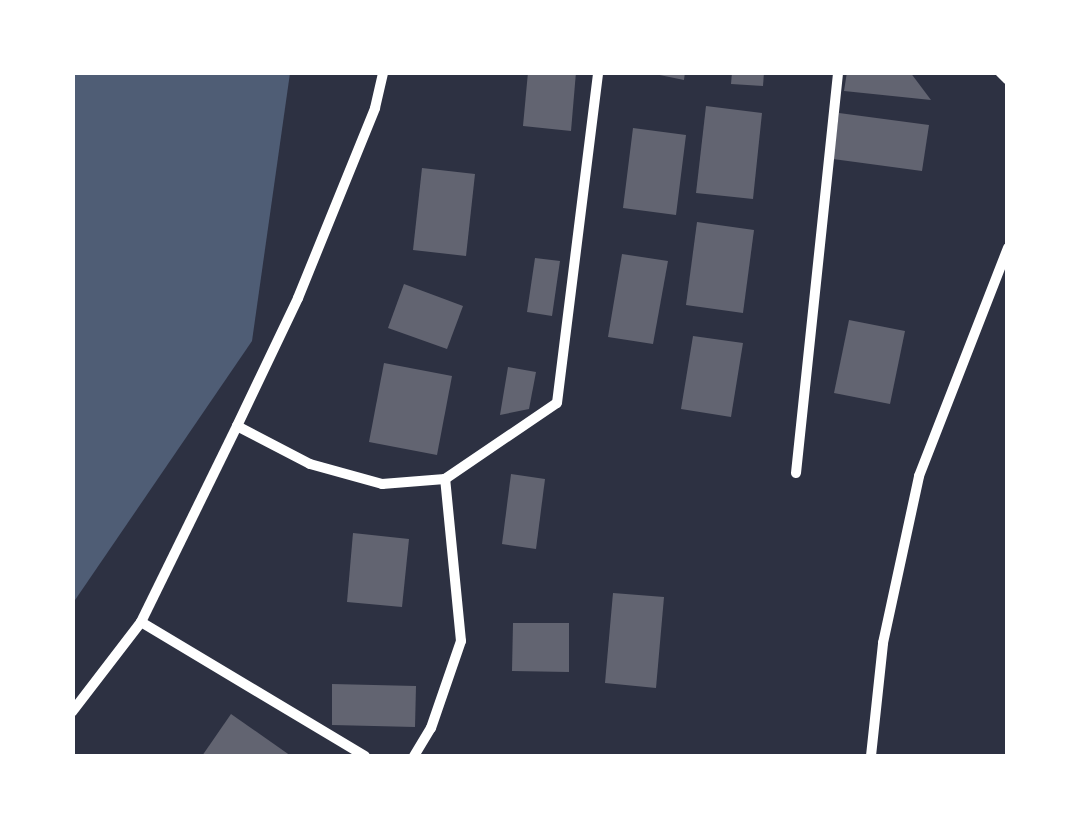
<!DOCTYPE html>
<html>
<head>
<meta charset="utf-8">
<style>
  body { margin:0 }
  #map { position:relative; width:1080px; height:829px; overflow:hidden; background:#2d3142; font-family:"Nunito Sans",sans-serif }
  div>[style] { position:absolute }
  .water>* { inset:0; background:#4f5d75 }
  .building>* { inset:0; background:#626471 }
  .minor>* { height:10px; margin:-5px; padding:0 5px; transform-origin:5px; border-radius:5px; background:#fff }
  span { translate:-50% -50%; white-space:nowrap; text-align:center; line-height:1.15; -webkit-text-stroke:10px #fff; paint-order:stroke }
  .frame { position:absolute; inset:0; border:75px solid #fff; pointer-events:none }
</style>
</head>
<body>
<div id="map">
  <div class="water">
    <i style="clip-path:polygon(73px 72px,290px 73px,252px 341px,73px 603px)"></i>
  </div>
  <div class="building">
    <i style="clip-path:polygon(528px 72px,576px 72px,571px 131px,523px 126px)"></i>
    <i style="clip-path:polygon(645px 72px,685px 72px,684px 80px)"></i>
    <i style="clip-path:polygon(732px 72px,764px 72px,763px 86px,731px 84px)"></i>
    <i style="clip-path:polygon(847px 72px,910px 72px,931px 100px,844px 91px)"></i>
    <i style="clip-path:polygon(706px 106px,762px 113px,753px 199px,696px 193px)"></i>
    <i style="clip-path:polygon(839px 113px,929px 125px,922px 171px,833px 159px)"></i>
    <i style="clip-path:polygon(633px 128px,686px 135px,676px 215px,623px 208px)"></i>
    <i style="clip-path:polygon(422px 168px,475px 174px,466px 256px,413px 250px)"></i>
    <i style="clip-path:polygon(697px 222px,754px 230px,743px 313px,686px 305px)"></i>
    <i style="clip-path:polygon(622px 254px,668px 261px,653px 344px,608px 337px)"></i>
    <i style="clip-path:polygon(535px 258px,560px 261px,552px 316px,527px 312px)"></i>
    <i style="clip-path:polygon(404px 284px,463px 306px,447px 349px,388px 328px)"></i>
    <i style="clip-path:polygon(849px 320px,905px 331px,890px 404px,834px 393px)"></i>
    <i style="clip-path:polygon(693px 336px,743px 343px,731px 417px,681px 409px)"></i>
    <i style="clip-path:polygon(384px 363px,452px 376px,437px 455px,369px 442px)"></i>
    <i style="clip-path:polygon(508px 367px,536px 372px,529px 409px,500px 415px)"></i>
    <i style="clip-path:polygon(511px 474px,545px 479px,536px 549px,502px 544px)"></i>
    <i style="clip-path:polygon(353px 533px,409px 539px,402px 607px,347px 602px)"></i>
    <i style="clip-path:polygon(613px 593px,664px 597px,656px 688px,605px 683px)"></i>
    <i style="clip-path:polygon(513px 623px,569px 623px,569px 672px,512px 671px)"></i>
    <i style="clip-path:polygon(332px 684px,416px 686px,415px 727px,332px 725px)"></i>
    <i style="clip-path:polygon(231px 714px,291px 756px,202px 756px)"></i>
  </div>
  <div class="minor">
    <i style="left:1000px;top:72px;width:11px;rotate:45deg"></i>
    <i style="left:237px;top:426px;width:82px;rotate:27.5deg"></i>
    <i style="left:310px;top:464px;width:75px;rotate:15.5deg"></i>
    <i style="left:382px;top:484px;width:63px;rotate:-4.5deg"></i>
    <i style="left:796px;top:473px;width:403px;rotate:-84deg"></i>
    <i style="left:141px;top:622px;width:261px;rotate:30.9deg"></i>
    <i style="left:72px;top:712px;width:113px;rotate:-52.5deg"></i>
    <i style="left:141px;top:622px;width:218px;rotate:-63.9deg"></i>
    <i style="left:237px;top:426px;width:142px;rotate:-64.5deg"></i>
    <i style="left:298px;top:298px;width:205px;rotate:-67.9deg"></i>
    <i style="left:375px;top:108px;width:37px;rotate:-77deg"></i>
    <i style="left:414px;top:756px;width:33px;rotate:-59deg"></i>
    <i style="left:431px;top:728px;width:92px;rotate:-71deg"></i>
    <i style="left:461px;top:641px;width:163px;rotate:-95.6deg"></i>
    <i style="left:445px;top:479px;width:135px;rotate:-34.2deg"></i>
    <i style="left:557px;top:403px;width:334px;rotate:-82.9deg"></i>
    <i style="left:871px;top:756px;width:114px;rotate:-83.9deg"></i>
    <i style="left:883px;top:643px;width:171px;rotate:-77.8deg"></i>
    <i style="left:919px;top:476px;width:245px;rotate:-68.7deg"></i>
  </div>
  <div class="frame"></div>
</div>
</body>
</html>
